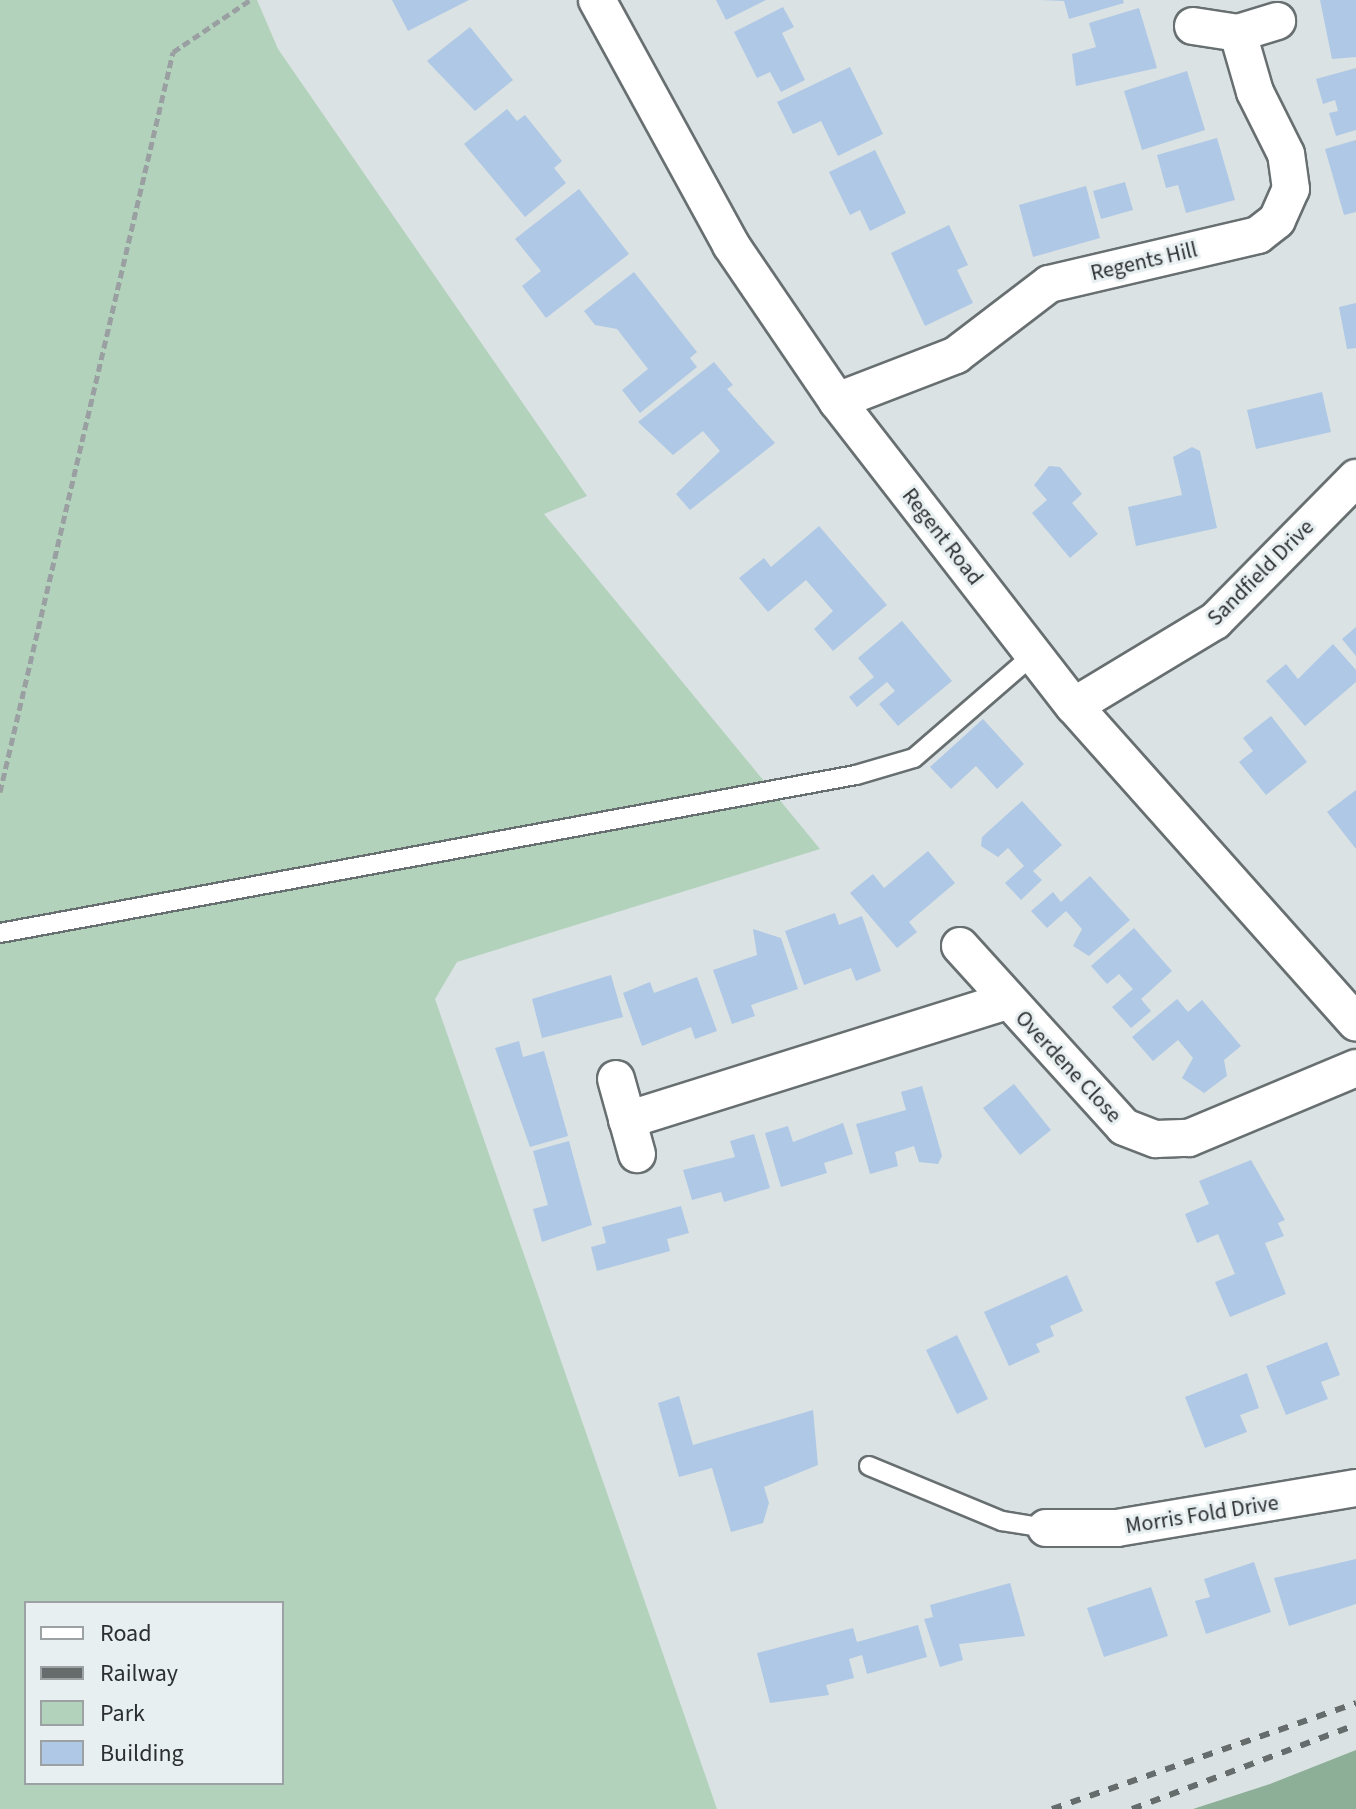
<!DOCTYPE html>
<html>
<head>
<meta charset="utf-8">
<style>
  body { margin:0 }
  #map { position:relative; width:1356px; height:1809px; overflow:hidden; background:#dae2e4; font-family:"Source Sans 3",sans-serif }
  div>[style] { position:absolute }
  .green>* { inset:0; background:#b3d2bc }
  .forest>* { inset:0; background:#8eaf97 }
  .building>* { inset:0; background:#afc8e5 }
  .path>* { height:5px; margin-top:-2.5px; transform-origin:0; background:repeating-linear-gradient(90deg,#9aa0a2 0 8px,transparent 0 12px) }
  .roads { filter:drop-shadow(2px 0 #686f71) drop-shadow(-2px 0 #686f71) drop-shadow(0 2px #686f71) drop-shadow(0 -2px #686f71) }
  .lane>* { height:18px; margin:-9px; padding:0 9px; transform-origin:9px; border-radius:9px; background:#fff }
  .street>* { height:36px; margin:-18px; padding:0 18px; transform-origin:18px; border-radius:18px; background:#fff }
  .rail>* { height:6px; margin-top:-3px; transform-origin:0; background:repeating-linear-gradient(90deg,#666b6c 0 10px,transparent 0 20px) }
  span { translate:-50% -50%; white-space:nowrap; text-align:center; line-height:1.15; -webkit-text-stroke:6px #e7eff1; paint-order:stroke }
  .street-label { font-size:22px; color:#2c2f30 }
  .legend { position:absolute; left:24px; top:1601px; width:260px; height:184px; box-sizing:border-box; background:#e7eff1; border:2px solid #9ca2a4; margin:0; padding:10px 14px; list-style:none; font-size:24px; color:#2c2f30 }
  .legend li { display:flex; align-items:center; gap:16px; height:40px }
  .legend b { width:40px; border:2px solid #9ca2a4 }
</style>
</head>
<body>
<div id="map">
  <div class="green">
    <i style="clip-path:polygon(evenodd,0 0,257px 0,278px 49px,587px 496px,544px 514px,820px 849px,457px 962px,435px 999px,717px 1809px,0 1809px,0 0,26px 1603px,282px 1603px,282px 1783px,26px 1783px,26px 1603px)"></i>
  </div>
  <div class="forest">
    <i style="clip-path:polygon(1356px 1750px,1356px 1809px,1193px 1809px,1270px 1784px)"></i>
  </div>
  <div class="building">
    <i style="clip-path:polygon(392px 0,469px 0,408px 31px)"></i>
    <i style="clip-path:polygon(716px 0,766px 0,726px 20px)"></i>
    <i style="clip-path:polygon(1040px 0,1123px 0,1124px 3px,1069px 19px,1064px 1px)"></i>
    <i style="clip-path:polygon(1320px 0,1356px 0,1356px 57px,1332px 59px)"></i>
    <i style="clip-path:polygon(783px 7px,794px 27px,782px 33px,805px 80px,781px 92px,770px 72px,757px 78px,734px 32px)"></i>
    <i style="clip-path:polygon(1139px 8px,1157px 68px,1076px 86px,1072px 54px,1096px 47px,1089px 23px)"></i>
    <i style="clip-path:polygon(470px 27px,513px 80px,475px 111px,427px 61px)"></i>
    <i style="clip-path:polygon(850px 67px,883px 134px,838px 156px,821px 121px,793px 134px,777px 102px)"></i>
    <i style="clip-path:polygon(1356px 68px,1356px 130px,1336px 136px,1329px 113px,1338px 111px,1335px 100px,1323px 104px,1316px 79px)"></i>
    <i style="clip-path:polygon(1187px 71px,1205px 130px,1142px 150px,1124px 91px)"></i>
    <i style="clip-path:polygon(507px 109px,517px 121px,525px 115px,562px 161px,554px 168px,566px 183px,525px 217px,464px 144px)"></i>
    <i style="clip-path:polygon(1217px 138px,1235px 200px,1186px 213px,1178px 185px,1166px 188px,1157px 155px)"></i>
    <i style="clip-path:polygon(1356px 140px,1356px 212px,1344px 215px,1325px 149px)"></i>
    <i style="clip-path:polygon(875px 150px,906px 213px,870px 231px,860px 210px,850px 215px,829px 172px)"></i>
    <i style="clip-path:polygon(1125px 182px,1133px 210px,1101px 219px,1093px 191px)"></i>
    <i style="clip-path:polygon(1086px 186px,1100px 238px,1033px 257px,1019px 205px)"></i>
    <i style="clip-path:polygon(579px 189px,629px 254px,546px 318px,522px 286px,541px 271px,515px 239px)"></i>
    <i style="clip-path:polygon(949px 225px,968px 265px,957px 270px,973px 303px,925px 326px,891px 253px)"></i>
    <i style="clip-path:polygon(634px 272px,697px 352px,690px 358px,697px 367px,640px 413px,622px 390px,648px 369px,617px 329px,595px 325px,584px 311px)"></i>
    <i style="clip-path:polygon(1356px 303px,1356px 348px,1347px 349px,1339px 307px)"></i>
    <i style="clip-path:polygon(714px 362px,733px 385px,727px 389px,775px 443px,690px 510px,676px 494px,720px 451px,703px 431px,673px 455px,638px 422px)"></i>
    <i style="clip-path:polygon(1322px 392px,1331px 432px,1256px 449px,1247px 410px)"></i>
    <i style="clip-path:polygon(1192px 447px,1200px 451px,1217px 528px,1136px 546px,1128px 507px,1182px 495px,1173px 457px)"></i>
    <i style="clip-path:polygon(1049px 466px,1060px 467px,1082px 494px,1072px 503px,1098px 534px,1070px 558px,1032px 513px,1047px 500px,1034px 485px)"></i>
    <i style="clip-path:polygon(819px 526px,887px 605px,833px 651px,814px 629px,833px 611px,806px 580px,768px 612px,739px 578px,764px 558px,771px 567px)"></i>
    <i style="clip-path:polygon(902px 621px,952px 681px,898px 726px,879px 704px,895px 691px,887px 682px,857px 707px,849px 697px,874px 677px,858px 658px)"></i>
    <i style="clip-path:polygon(1356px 627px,1356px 656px,1342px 639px)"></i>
    <i style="clip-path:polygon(1333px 644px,1356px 670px,1356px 682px,1305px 726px,1266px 681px,1286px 664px,1298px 679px)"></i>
    <i style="clip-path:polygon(1271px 716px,1307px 762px,1266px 795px,1239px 762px,1253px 751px,1243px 738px)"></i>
    <i style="clip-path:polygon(983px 719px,1024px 764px,997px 789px,976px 766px,951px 789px,930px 767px)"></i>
    <i style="clip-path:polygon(1356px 790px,1356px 849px,1327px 812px)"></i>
    <i style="clip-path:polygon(1022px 801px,1062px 845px,1033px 871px,1042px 880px,1021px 900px,1005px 883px,1024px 866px,1008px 848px,998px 857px,981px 846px,982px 837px)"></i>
    <i style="clip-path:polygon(928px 851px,955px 883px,909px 922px,917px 932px,897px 948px,850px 893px,873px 874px,884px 888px)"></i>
    <i style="clip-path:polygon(1090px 876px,1130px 920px,1089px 956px,1073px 946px,1082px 929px,1066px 911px,1047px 928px,1031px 911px,1053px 892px,1061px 902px)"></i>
    <i style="clip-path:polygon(835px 913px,839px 925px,862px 916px,881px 971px,856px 981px,851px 968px,804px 985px,785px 931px)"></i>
    <i style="clip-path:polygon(1134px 928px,1172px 971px,1141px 999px,1151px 1011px,1131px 1028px,1112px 1007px,1133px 989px,1119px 974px,1107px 984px,1091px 966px)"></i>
    <i style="clip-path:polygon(753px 929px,781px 938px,798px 989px,751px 1005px,755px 1016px,732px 1024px,713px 970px,757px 955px)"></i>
    <i style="clip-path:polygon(611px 975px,623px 1017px,542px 1038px,532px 999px)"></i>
    <i style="clip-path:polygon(697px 977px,717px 1031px,695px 1039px,691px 1027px,642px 1046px,623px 993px,650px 982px,654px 993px)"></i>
    <i style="clip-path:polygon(1177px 999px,1188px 1012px,1202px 1000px,1241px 1046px,1224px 1060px,1227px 1076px,1204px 1093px,1182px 1078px,1193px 1058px,1178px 1040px,1153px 1061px,1132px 1037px)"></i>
    <i style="clip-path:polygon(519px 1041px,523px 1057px,544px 1051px,568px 1136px,530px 1147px,495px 1048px)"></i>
    <i style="clip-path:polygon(1014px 1084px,1051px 1130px,1020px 1155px,983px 1108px)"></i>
    <i style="clip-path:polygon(922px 1086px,942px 1156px,938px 1164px,919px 1162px,914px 1146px,895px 1152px,898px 1166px,870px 1174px,856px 1124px,906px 1110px,901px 1092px)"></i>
    <i style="clip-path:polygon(843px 1123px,853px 1154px,824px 1163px,827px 1173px,781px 1187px,765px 1133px,788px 1126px,793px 1142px)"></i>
    <i style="clip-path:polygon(754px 1134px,770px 1188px,724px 1202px,721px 1192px,692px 1200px,683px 1170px,735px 1157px,730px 1141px)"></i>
    <i style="clip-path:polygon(569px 1141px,592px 1225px,542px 1242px,533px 1209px,548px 1205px,533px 1151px)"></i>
    <i style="clip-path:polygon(1251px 1160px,1285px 1220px,1278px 1223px,1284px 1236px,1265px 1243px,1286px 1294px,1230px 1317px,1215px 1282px,1235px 1274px,1218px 1234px,1197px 1243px,1185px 1214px,1209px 1204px,1199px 1181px)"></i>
    <i style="clip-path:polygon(681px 1206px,689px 1233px,667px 1239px,670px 1251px,597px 1271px,591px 1247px,606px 1243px,602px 1227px)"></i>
    <i style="clip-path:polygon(1067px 1275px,1083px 1311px,1050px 1326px,1054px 1336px,1036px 1344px,1040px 1352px,1009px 1366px,984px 1312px)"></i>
    <i style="clip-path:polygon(957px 1335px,988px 1399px,957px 1414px,926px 1350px)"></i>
    <i style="clip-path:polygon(1327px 1342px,1340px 1375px,1321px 1382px,1328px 1399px,1286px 1415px,1266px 1366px)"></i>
    <i style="clip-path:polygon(1247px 1373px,1259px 1408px,1240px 1415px,1247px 1432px,1205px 1448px,1185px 1397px)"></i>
    <i style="clip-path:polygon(679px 1396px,693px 1445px,813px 1410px,818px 1465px,764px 1487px,769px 1503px,763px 1523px,731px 1532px,712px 1468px,679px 1477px,658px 1403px)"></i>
    <i style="clip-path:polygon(1356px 1559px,1356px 1604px,1289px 1626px,1274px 1578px)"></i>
    <i style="clip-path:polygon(1254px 1562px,1271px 1612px,1206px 1634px,1195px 1601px,1210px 1597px,1204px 1579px)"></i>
    <i style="clip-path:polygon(1010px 1583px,1025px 1636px,959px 1644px,963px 1660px,940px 1667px,924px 1619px,933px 1617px,930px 1605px)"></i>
    <i style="clip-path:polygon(1151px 1587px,1168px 1636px,1104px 1657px,1087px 1608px)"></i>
    <i style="clip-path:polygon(918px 1625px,927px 1657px,867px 1674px,862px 1655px,849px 1659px,854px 1678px,826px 1685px,829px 1695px,770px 1703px,757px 1653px,853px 1628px,857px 1642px)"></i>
  </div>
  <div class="path">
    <i style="left:0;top:792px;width:760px;rotate:-76.84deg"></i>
    <i style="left:173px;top:52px;width:93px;rotate:-34deg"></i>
  </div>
  <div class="roads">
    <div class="lane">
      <i style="left:0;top:933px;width:870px;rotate:-10.46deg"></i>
      <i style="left:856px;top:775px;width:60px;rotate:-16.3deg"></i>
      <i style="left:914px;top:758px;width:157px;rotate:-40.9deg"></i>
      <i style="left:869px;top:1466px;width:144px;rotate:22.5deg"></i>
      <i style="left:1002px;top:1521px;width:45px;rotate:9deg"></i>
    </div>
    <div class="street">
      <i style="left:597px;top:0;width:279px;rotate:61.3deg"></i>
      <i style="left:731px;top:245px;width:189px;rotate:55.8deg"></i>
      <i style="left:837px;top:401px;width:386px;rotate:52.2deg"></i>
      <i style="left:1074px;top:706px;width:424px;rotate:48.3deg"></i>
      <i style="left:1193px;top:26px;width:46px;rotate:8.8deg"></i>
      <i style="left:1238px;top:33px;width:41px;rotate:-17.1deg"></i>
      <i style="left:837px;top:401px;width:128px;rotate:-21.1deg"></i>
      <i style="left:956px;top:355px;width:117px;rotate:-37.4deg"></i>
      <i style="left:1049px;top:284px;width:215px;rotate:-13.2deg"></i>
      <i style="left:1258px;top:235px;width:24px;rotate:-38deg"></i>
      <i style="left:1277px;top:220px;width:34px;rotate:-66deg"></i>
      <i style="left:1291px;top:189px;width:35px;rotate:-98deg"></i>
      <i style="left:1286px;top:154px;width:69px;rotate:-116.6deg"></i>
      <i style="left:1255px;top:92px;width:61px;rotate:-106.1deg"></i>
      <i style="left:1074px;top:706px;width:165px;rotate:-31.1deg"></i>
      <i style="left:1215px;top:621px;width:201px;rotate:-45.4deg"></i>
      <i style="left:960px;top:946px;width:244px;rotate:47.8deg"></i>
      <i style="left:1124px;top:1127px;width:34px;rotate:21deg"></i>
      <i style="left:1156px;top:1139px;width:33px;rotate:-2deg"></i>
      <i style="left:1189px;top:1138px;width:181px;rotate:-22.7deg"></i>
      <i style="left:616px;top:1079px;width:78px;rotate:74.4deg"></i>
      <i style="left:627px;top:1120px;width:397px;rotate:-17.4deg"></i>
      <i style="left:1046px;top:1528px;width:71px"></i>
      <i style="left:1117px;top:1528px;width:242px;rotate:-9.5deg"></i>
    </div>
  </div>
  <div class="rail">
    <i style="left:1052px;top:1809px;width:322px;rotate:-19.2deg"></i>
    <i style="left:1132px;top:1809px;width:239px;rotate:-20.6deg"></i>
  </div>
  <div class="street-label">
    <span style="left:1144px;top:262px;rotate:-13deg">Regents Hill</span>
    <span style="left:942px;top:537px;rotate:52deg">Regent Road</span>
    <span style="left:1261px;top:573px;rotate:-45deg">Sandfield Drive</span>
    <span style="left:1068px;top:1067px;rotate:47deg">Overdene Close</span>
    <span style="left:1202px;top:1515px;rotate:-9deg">Morris Fold Drive</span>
  </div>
  <ul class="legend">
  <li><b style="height:10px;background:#fff"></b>Road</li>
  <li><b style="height:10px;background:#666b6c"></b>Railway</li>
  <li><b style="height:22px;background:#b3d2bc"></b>Park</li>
  <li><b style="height:22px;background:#afc8e5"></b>Building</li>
  </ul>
</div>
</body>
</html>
